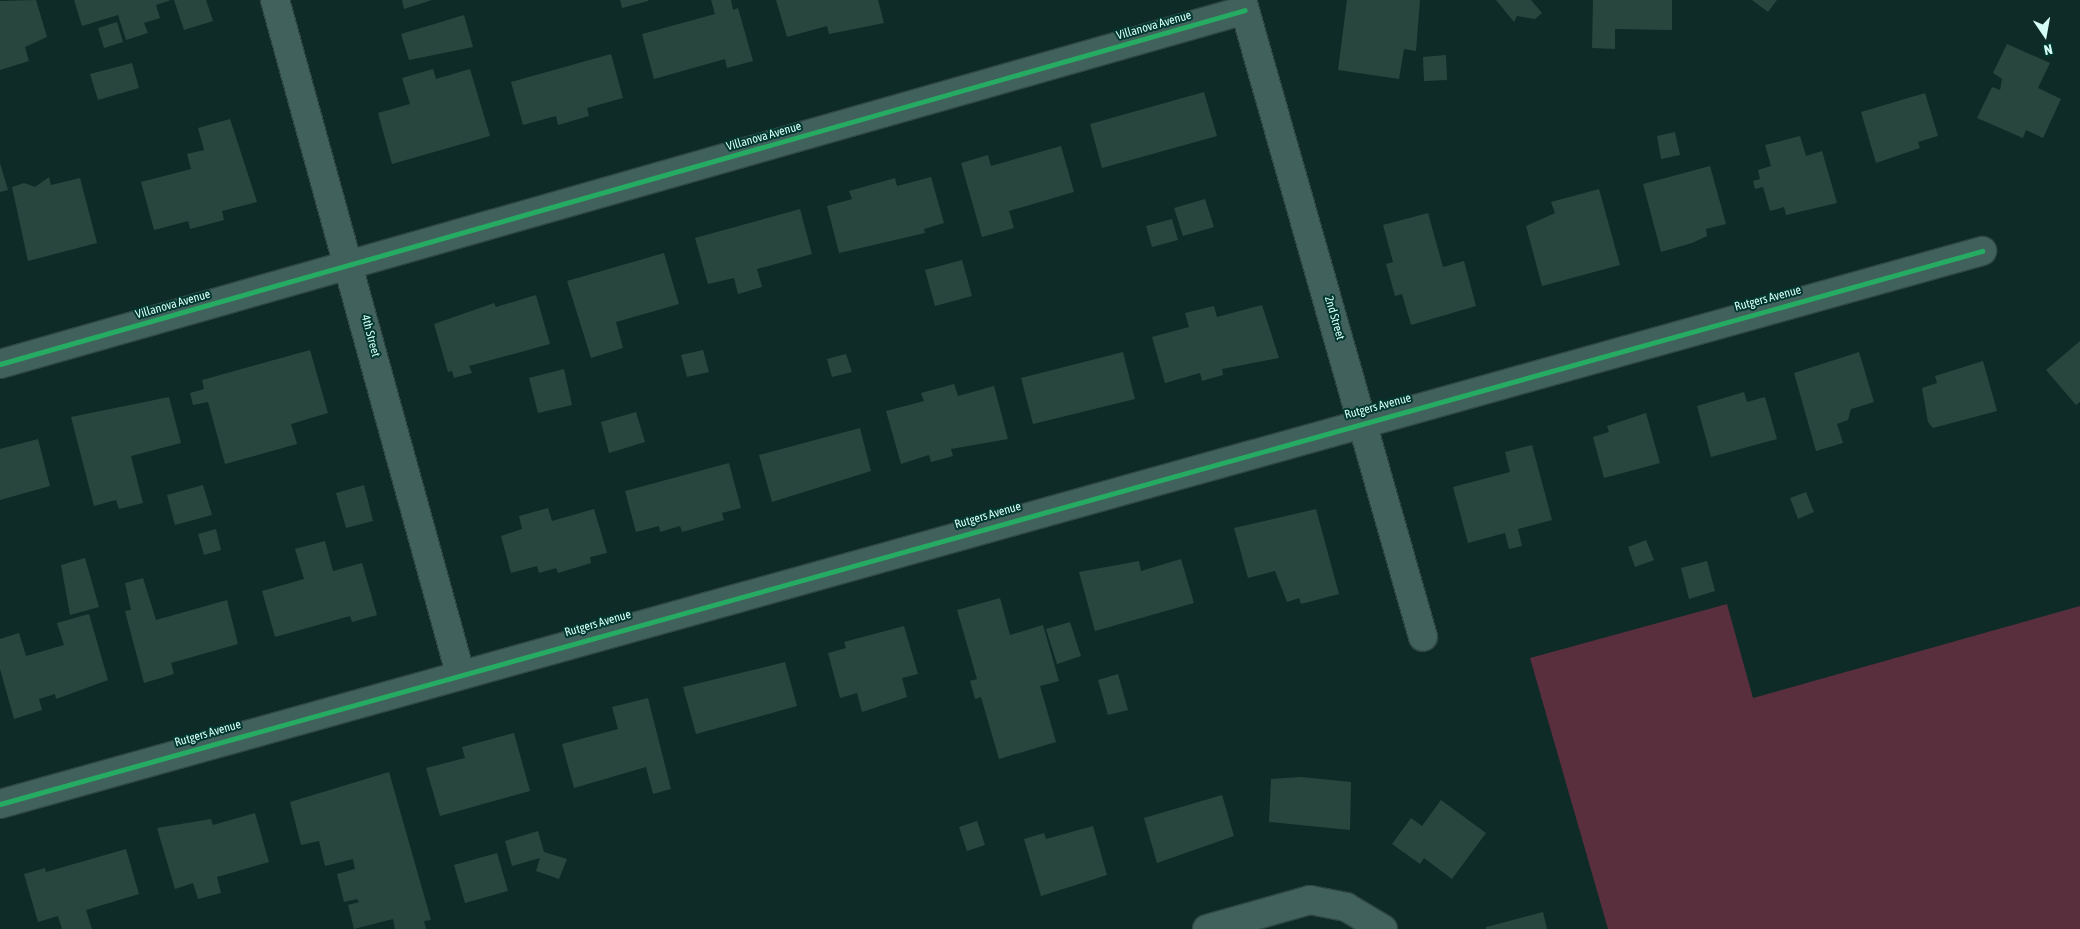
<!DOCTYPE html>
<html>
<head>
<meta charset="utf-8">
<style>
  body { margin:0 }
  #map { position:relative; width:2080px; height:929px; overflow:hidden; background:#0e2b27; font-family:"Asap Condensed",sans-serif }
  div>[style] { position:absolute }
  .green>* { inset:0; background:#592e3d }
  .building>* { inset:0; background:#29463e }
  .roads { filter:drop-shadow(1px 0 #304642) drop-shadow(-1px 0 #304642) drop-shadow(0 1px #304642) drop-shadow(0 -1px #304642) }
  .street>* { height:28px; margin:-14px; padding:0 14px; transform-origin:14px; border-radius:14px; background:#41615c }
  .cycleway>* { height:5px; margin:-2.5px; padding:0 2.5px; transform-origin:2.5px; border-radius:2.5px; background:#26ab63 }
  span { translate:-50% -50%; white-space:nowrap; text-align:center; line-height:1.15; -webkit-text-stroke:4px #023730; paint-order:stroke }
  .street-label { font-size:12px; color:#d5fff6 }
  .north { position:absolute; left:2020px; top:10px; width:50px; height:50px; -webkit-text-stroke:4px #023730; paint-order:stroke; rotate:168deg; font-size:14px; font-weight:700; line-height:20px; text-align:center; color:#d5fff6 }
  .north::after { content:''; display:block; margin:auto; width:18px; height:22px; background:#d5fff6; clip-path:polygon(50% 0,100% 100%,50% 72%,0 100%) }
</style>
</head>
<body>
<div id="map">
  <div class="green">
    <i style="clip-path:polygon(1727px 604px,1753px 698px,2080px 606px,2080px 929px,1608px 929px,1530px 658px)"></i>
  </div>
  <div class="building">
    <i style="clip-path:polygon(36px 0,47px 37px,25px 47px,29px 61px,0 70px,0 1px)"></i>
    <i style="clip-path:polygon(74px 0,171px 0,156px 5px,160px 18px,144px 23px,148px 33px,126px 40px,118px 15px,82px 26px)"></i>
    <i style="clip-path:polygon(174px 0,206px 0,213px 21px,184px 30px)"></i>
    <i style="clip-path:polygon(402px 0,432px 0,404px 9px)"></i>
    <i style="clip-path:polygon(620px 0,648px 0,648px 1px,622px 8px)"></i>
    <i style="clip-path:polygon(711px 0,731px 0,733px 10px,738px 8px,753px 61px,727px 68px,725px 59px,654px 79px,642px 34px,715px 14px)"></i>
    <i style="clip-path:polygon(776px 0,878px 0,884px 23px,829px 34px,827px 26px,787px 37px)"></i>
    <i style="clip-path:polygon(1347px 0,1420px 0,1416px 51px,1404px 49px,1399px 79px,1338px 70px)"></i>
    <i style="clip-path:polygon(1496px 0,1531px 0,1542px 13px,1535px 19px,1517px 16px,1514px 22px)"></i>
    <i style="clip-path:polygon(1593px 0,1672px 0,1672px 30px,1615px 29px,1615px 49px,1592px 48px)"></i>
    <i style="clip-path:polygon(1752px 0,1777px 0,1768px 12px)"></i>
    <i style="clip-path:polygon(464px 15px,473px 47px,409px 60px,401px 34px)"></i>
    <i style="clip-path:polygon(117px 22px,123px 42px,104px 48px,98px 28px)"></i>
    <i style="clip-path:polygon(2007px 44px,2050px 63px,2038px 88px,2061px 99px,2043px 138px,2026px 130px,2023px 138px,1977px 118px,1992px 87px,2000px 90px,2002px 79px,2005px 81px,1993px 73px)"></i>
    <i style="clip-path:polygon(611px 54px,623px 98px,587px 108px,589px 116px,558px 125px,556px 116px,523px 125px,511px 82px)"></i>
    <i style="clip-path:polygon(1446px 55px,1447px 80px,1424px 81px,1423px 57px)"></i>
    <i style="clip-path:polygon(132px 63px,139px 88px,98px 100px,90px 74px)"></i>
    <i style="clip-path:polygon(433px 69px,436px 79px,470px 69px,490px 136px,392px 164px,378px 113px,410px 104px,402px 78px)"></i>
    <i style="clip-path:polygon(1204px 92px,1217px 136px,1102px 168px,1090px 124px)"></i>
    <i style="clip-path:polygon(1925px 93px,1938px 136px,1918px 142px,1920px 148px,1876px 163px,1861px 112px)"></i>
    <i style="clip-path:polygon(230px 119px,257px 202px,222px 211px,224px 220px,190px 229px,188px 221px,154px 230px,141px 182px,191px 169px,187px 154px,204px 150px,198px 128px)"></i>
    <i style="clip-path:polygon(1675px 132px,1680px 155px,1661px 159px,1657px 136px)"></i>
    <i style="clip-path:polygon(1800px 136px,1806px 156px,1822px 151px,1837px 203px,1786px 215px,1784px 207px,1770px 211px,1763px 187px,1755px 189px,1753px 181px,1760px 179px,1758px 170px,1771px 166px,1765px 145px)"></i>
    <i style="clip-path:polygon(1061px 146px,1074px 192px,1009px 211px,1014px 228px,982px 237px,961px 163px,988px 155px,991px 166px)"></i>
    <i style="clip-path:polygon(0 163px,8px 190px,0 192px)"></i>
    <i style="clip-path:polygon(1710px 166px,1726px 224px,1706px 229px,1707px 236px,1692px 243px,1661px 252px,1643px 184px)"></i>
    <i style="clip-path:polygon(49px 177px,51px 185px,80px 178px,97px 243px,28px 261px,12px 187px,24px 183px,35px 187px)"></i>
    <i style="clip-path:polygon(931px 177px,944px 223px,924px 229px,925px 233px,839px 253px,827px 206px,852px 199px,849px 191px,895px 178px,897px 186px)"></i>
    <i style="clip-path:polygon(1599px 189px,1620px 265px,1542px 286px,1526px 226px,1555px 213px,1551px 202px)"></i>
    <i style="clip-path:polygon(1205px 199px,1214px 227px,1183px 236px,1174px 208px)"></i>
    <i style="clip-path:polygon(800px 209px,812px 254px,757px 269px,762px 287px,738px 294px,734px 278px,708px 284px,695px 238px)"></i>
    <i style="clip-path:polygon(1428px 213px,1443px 267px,1464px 261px,1476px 306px,1411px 325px,1402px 294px,1395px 296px,1386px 264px,1393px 262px,1383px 225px)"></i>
    <i style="clip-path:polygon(1172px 219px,1178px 240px,1152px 247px,1146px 226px)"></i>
    <i style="clip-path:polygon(664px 253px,679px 304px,616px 322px,623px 348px,591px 358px,567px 281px)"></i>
    <i style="clip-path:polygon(962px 260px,972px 296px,935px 306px,925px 270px)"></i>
    <i style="clip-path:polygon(536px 295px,550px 344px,469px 366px,472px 373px,454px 378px,452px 371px,448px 372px,434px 324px,494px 303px,496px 307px)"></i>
    <i style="clip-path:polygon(1262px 305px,1279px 358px,1222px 369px,1223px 375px,1202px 381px,1200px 373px,1165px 383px,1152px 337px,1189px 327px,1185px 313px,1214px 306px,1217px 317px)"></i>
    <i style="clip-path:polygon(2080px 341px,2080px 402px,2076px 405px,2046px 370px)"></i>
    <i style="clip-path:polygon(310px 350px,328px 413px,291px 424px,297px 444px,225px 464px,208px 402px,193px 405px,190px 393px,204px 389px,202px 380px)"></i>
    <i style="clip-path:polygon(703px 350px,709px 372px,687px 377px,681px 355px)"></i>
    <i style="clip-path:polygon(1123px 352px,1135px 399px,1033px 424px,1021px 378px)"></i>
    <i style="clip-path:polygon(1859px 352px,1874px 402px,1851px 409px,1848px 420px,1837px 424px,1843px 443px,1816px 451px,1794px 373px)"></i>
    <i style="clip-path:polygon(846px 354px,852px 372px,832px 377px,827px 359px)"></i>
    <i style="clip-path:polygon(1983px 361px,1997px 411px,1933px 428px,1928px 422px,1922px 388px,1937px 383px,1935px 376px)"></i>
    <i style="clip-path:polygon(564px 369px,572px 405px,538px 413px,529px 378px)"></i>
    <i style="clip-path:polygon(954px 384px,958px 396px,994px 386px,1008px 439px,951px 449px,953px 456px,931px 462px,929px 455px,901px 464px,886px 411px,924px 401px,921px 393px)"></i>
    <i style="clip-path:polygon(1744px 392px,1747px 402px,1765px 397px,1777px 439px,1711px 457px,1697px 406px)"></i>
    <i style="clip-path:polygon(169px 397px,181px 443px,131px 456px,143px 503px,119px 509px,116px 500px,94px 506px,71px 417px)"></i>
    <i style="clip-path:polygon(636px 412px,645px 442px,609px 453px,601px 422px)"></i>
    <i style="clip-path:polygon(1646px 413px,1660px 463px,1604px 478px,1593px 437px,1609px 432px,1607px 426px)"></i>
    <i style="clip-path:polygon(860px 428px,871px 471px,772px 502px,759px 455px)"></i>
    <i style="clip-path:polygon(38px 439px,50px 486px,0 500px,0 449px)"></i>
    <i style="clip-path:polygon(1532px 445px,1552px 520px,1518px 529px,1522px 546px,1509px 549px,1505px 533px,1468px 543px,1453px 487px,1510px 472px,1505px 452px)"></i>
    <i style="clip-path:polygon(729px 463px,741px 508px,722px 513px,724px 520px,682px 532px,680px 526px,660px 532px,659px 526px,636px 532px,625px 491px)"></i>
    <i style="clip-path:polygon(203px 485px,212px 515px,175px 525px,167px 495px)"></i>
    <i style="clip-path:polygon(364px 485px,373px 521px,346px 528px,336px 493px)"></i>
    <i style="clip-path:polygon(1806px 492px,1814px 512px,1798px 519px,1790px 498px)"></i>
    <i style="clip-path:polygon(548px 508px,552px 521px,594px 509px,607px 553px,590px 557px,591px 563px,558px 573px,556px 568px,539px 573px,537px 566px,511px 573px,501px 536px,522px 529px,519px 516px)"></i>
    <i style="clip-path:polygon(1316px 509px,1339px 594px,1301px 604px,1299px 598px,1287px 602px,1275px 571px,1248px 578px,1234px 528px)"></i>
    <i style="clip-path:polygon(216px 529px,221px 550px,204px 555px,198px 534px)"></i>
    <i style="clip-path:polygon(1646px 540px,1654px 560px,1635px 567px,1628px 547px)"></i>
    <i style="clip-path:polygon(325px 541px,333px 571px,362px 563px,377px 615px,352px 622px,350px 616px,275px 637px,262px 591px,304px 579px,295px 549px)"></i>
    <i style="clip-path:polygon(85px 558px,99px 607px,70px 615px,61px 565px)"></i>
    <i style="clip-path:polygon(1181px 559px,1194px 603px,1095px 631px,1079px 572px,1139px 561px,1141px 571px)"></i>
    <i style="clip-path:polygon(1707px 561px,1715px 591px,1689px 599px,1681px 568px)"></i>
    <i style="clip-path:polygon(143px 578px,156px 620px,227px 600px,238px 644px,171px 663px,174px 674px,144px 683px,125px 611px,131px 610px,125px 583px)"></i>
    <i style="clip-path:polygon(1000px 598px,1010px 635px,1043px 625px,1059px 681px,1040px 686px,1056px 742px,999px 759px,981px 697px,975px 699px,970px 681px,977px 679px,957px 610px)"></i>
    <i style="clip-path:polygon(89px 614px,108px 680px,56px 699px,55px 694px,39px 699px,42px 710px,14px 719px,0 669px,0 639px,19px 633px,26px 656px,64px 645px,57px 623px)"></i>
    <i style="clip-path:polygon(1070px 622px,1081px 656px,1057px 664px,1046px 629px)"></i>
    <i style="clip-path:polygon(904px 626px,918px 674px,902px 678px,907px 697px,862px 712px,857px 693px,840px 698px,828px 653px,846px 648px,844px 642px)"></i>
    <i style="clip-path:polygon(785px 662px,797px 706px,696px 734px,683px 687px)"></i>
    <i style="clip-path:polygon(1118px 674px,1128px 710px,1108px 715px,1098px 680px)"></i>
    <i style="clip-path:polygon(648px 698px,671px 789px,653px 794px,646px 767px,574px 788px,562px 744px,618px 729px,612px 707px)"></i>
    <i style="clip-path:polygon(514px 733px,530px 791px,440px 816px,426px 768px,465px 758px,462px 747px)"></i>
    <i style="clip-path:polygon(389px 772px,431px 920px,424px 921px,426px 929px,395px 929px,393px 919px,354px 929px,348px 905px,359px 902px,357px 899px,344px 902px,337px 874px,355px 869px,353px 859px,325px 866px,319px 841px,301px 845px,290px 802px)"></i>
    <i style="clip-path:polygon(1301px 777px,1351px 782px,1350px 830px,1269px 822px,1271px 779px)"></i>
    <i style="clip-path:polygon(1222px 795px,1234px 836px,1157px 863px,1144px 818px)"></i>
    <i style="clip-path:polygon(1441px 800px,1486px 833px,1452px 879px,1424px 858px,1420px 864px,1392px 844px,1411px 818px,1422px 826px)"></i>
    <i style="clip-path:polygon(255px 813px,269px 862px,217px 877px,221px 893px,198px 899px,193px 883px,175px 889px,157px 828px,211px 819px,213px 825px)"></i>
    <i style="clip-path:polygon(977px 821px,985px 845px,967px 851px,959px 827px)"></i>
    <i style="clip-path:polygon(1093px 826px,1107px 875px,1041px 896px,1024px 839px,1044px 833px,1046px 839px)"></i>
    <i style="clip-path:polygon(538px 831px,544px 852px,567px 859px,559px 879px,536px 871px,540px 858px,512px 866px,505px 841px)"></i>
    <i style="clip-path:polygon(126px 849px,139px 894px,86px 910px,92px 929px,62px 929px,58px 916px,38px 922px,24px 874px,45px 868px,46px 872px)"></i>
    <i style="clip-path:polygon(497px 853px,508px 891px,465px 903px,454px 865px)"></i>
    <i style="clip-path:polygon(1543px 912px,1547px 929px,1486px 929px,1486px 927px)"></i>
  </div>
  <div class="roads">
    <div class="street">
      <i style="left:275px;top:0;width:698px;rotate:74.63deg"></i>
      <i style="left:1242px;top:0;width:662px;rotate:74.14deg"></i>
      <i style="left:0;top:364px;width:1294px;rotate:-15.87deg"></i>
      <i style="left:0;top:804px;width:2058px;rotate:-15.59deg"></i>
      <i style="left:1207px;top:929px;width:107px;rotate:-15.7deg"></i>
      <i style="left:1310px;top:900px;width:37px;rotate:11deg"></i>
      <i style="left:1346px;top:907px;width:43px;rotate:30.7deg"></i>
    </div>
  </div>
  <div class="cycleway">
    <i style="left:0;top:364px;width:1294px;rotate:-15.87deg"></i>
    <i style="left:0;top:804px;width:2058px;rotate:-15.59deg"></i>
  </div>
  <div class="street-label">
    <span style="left:1154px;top:26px;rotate:-16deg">Villanova Avenue</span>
    <span style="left:764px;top:137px;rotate:-16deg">Villanova Avenue</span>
    <span style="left:1768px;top:299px;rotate:-15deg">Rutgers Avenue</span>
    <span style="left:173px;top:305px;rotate:-16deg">Villanova Avenue</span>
    <span style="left:1334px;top:318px;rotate:74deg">2nd Street</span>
    <span style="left:370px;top:336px;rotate:75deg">4th Street</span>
    <span style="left:1378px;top:407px;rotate:-15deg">Rutgers Avenue</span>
    <span style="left:988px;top:516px;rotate:-16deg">Rutgers Avenue</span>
    <span style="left:598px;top:624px;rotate:-16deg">Rutgers Avenue</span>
    <span style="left:208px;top:734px;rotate:-16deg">Rutgers Avenue</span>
  </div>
  <div class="north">N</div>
</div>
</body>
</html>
